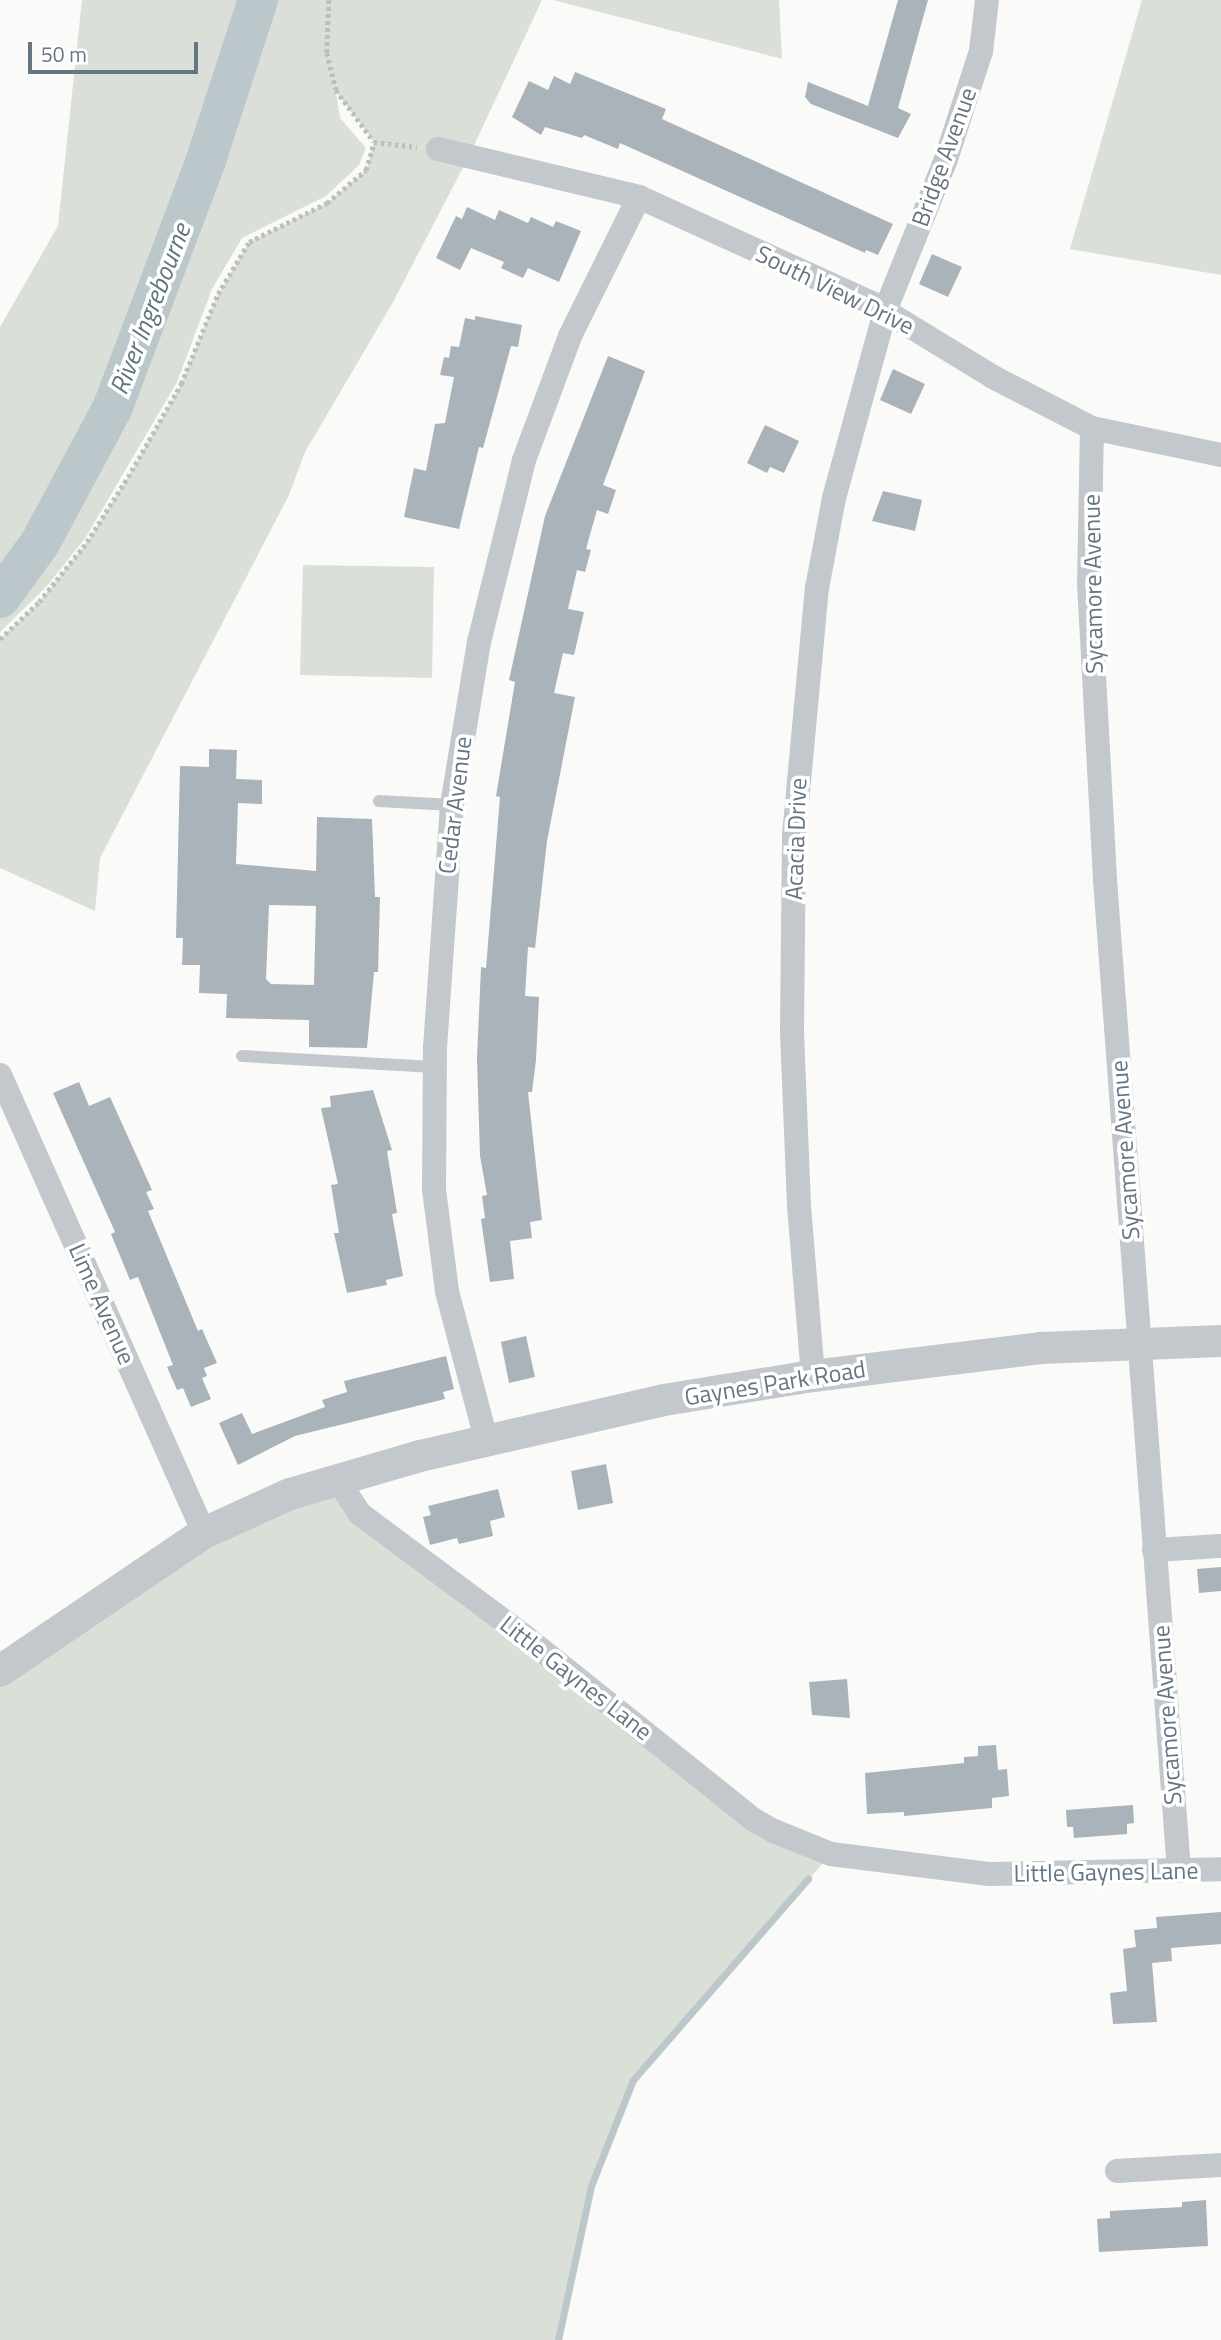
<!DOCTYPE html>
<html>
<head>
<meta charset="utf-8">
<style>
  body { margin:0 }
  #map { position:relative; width:1221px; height:2340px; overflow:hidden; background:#fafaf8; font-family:"Titillium Web",sans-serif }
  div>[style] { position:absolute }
  .green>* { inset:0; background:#dadfd7 }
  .stream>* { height:7px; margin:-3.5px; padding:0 3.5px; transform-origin:3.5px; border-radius:3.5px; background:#bbc7cb }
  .river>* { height:40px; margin:-20px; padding:0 20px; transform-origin:20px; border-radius:20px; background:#bbc7cb }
  .building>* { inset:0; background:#aab3b9 }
  .path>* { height:4.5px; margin-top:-2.25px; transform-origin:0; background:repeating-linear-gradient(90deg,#bbbfc2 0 3.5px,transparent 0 7px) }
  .service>* { height:12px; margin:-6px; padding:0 6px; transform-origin:6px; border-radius:6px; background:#c3c8cc }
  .minor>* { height:24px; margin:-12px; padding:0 12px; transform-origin:12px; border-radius:12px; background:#c3c8cc }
  .tertiary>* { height:32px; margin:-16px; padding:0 16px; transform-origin:16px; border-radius:16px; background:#c3c8cc }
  span { translate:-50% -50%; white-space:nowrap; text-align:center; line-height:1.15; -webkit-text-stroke:7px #fff; paint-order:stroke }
  .street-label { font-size:24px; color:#657683 }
  .water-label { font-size:26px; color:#60757c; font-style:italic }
  .scale { position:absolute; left:28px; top:42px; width:170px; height:32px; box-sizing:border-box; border:4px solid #657683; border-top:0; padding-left:9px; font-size:21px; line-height:24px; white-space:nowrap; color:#657683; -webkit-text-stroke:5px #fff; paint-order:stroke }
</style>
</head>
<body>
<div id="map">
  <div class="green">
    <i style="clip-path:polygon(82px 0,542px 0,469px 156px,392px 304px,305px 452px,289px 495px,100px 858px,95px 911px,0 868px,0 639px,39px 602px,87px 542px,128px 477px,181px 384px,218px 294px,249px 242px,327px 203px,366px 170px,374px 142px,336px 92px,340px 118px,366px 148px,359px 165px,326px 196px,242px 238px,212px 289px,177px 382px,86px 537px,46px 587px,0 632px,0 327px,58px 226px)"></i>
    <i style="clip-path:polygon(553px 0,779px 0,782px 59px)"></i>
    <i style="clip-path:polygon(1142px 0,1221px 0,1221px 275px,1070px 249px)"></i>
    <i style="clip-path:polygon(303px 565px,434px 567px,432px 678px,300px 675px)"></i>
    <i style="clip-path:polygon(337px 1479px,360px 1514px,753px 1820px,831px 1854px,633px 2081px,591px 2186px,558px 2340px,0 2340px,0 1671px,154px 1565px)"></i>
  </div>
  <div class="stream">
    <i style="left:558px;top:2340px;width:157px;rotate:-77.9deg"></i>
    <i style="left:591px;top:2186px;width:114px;rotate:-68.4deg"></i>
    <i style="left:633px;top:2080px;width:267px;rotate:-49deg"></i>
  </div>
  <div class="river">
    <i style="left:0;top:598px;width:68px;rotate:-54deg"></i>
    <i style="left:40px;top:543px;width:152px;rotate:-61.8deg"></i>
    <i style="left:112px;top:409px;width:263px;rotate:-69.3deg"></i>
    <i style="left:205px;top:163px;width:171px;rotate:-72deg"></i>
  </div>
  <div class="building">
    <i style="clip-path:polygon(898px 0,928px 0,898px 108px,911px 114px,898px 138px,811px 104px,805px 97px,808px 82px,868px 106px)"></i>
    <i style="clip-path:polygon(575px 72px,666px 109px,662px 119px,893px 224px,878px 255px,866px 250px,865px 253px,620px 143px,618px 149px,584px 135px,582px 138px,545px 127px,541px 135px,512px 117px,529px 81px,548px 90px,554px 76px,570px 84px)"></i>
    <i style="clip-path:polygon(467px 207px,495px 220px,499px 210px,528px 223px,531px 217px,553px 227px,556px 221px,581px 231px,559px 282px,528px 268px,523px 278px,501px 268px,504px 262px,471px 248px,460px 270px,436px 258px,456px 216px,462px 219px)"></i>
    <i style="clip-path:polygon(932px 254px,962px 267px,948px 297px,919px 284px)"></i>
    <i style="clip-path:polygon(475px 316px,522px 325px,518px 347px,511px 346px,483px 448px,479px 447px,459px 529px,404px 517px,414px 468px,426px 471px,435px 424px,445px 423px,454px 377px,440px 375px,444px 357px,449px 358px,451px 346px,459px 347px,465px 318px,475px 320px)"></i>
    <i style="clip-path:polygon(608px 356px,645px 371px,603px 485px,616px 490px,608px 514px,597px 510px,586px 549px,591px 550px,585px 572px,577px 570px,568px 609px,584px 612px,574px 655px,563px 653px,554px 693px,575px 697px,547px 841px,535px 948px,528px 947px,525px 996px,539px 997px,536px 1060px,532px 1092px,528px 1092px,542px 1220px,530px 1222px,532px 1238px,510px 1241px,514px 1279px,490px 1282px,481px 1219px,485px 1218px,482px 1196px,487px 1195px,480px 1156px,477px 1058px,481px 967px,486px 968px,500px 797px,496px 796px,515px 682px,509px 680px,545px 516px)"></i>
    <i style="clip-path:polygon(893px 369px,925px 384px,911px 414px,880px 400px)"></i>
    <i style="clip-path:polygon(765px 425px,799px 441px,784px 473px,770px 467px,767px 473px,747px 463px)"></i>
    <i style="clip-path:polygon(883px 491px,922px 500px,915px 531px,872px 521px)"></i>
    <i style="clip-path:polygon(evenodd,209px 749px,237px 750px,236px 779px,262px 780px,262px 804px,238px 803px,236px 864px,316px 871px,317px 817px,372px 819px,375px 897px,380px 897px,378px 972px,374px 972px,367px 1048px,309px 1047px,309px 1020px,226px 1018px,227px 994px,199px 993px,200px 965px,182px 965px,183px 938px,176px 938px,180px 766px,209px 767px,209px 749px,269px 905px,316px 906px,314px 985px,271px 984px,266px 979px,269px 905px)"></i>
    <i style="clip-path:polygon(79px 1082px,89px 1106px,110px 1097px,152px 1190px,146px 1192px,154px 1209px,148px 1211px,198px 1331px,202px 1329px,217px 1363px,204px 1368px,207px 1376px,202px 1378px,211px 1399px,191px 1407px,183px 1388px,177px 1390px,167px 1367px,173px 1365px,138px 1277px,130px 1280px,111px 1234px,115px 1232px,53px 1093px)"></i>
    <i style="clip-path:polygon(373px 1090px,392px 1150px,387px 1151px,397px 1213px,392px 1214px,403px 1276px,386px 1280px,387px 1285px,347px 1293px,334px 1233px,339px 1233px,331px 1185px,338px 1184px,321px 1108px,331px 1107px,330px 1096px)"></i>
    <i style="clip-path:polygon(526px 1336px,535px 1377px,509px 1383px,501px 1342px)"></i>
    <i style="clip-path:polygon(446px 1356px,454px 1389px,443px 1392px,445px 1399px,295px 1436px,238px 1465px,219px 1423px,242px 1413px,252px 1434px,325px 1407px,322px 1400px,347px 1392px,344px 1381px)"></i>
    <i style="clip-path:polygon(606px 1464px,613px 1503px,578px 1510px,571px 1471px)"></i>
    <i style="clip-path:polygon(498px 1489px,505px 1517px,490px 1521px,493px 1536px,459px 1544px,457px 1538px,430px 1545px,423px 1517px,431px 1515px,428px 1506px)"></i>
    <i style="clip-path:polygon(1221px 1567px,1221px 1591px,1199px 1593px,1197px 1569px)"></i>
    <i style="clip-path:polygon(847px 1679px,850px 1718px,812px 1715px,809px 1682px)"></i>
    <i style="clip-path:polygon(996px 1745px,998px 1770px,1007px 1769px,1009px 1796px,992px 1798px,992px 1808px,904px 1816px,904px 1812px,867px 1814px,865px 1773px,964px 1763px,964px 1757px,978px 1756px,978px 1746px)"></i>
    <i style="clip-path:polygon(1133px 1805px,1134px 1823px,1127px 1824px,1127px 1834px,1074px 1838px,1073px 1827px,1067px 1827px,1066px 1810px)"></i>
    <i style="clip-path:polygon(1221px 1912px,1221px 1944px,1171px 1948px,1172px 1961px,1152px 1963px,1157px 2022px,1113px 2024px,1110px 1993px,1127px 1991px,1123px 1949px,1136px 1947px,1134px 1930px,1157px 1928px,1156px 1917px)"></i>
    <i style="clip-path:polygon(1206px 2200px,1208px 2246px,1099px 2252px,1097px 2219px,1110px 2218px,1110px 2211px,1182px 2207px,1182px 2202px)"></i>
  </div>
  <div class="path">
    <i style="left:329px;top:0;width:53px;rotate:92.2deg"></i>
    <i style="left:327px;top:53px;width:38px;rotate:76deg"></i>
    <i style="left:336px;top:90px;width:64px;rotate:53.8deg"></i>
    <i style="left:374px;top:142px;width:43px;rotate:6.6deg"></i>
    <i style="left:0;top:639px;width:54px;rotate:-43.5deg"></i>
    <i style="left:39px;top:602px;width:77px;rotate:-51.3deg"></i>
    <i style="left:87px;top:542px;width:77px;rotate:-57.8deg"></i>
    <i style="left:128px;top:477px;width:107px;rotate:-60.3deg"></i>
    <i style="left:181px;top:384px;width:97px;rotate:-67.7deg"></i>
    <i style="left:218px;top:294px;width:61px;rotate:-59.2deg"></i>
    <i style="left:249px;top:242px;width:87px;rotate:-26.6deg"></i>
    <i style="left:327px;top:203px;width:51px;rotate:-40.2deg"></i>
    <i style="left:366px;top:170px;width:29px;rotate:-74deg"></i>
  </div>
  <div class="service">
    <i style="left:379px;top:801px;width:73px;rotate:3.1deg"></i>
    <i style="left:242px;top:1056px;width:192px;rotate:3.3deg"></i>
  </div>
  <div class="minor">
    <i style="left:438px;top:149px;width:207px;rotate:13.4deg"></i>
    <i style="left:639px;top:197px;width:256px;rotate:24.5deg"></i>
    <i style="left:872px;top:303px;width:142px;rotate:31.4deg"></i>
    <i style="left:993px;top:377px;width:111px;rotate:27.3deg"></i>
    <i style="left:1092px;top:428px;width:132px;rotate:11.8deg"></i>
    <i style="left:1092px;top:428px;width:155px;rotate:91.1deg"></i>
    <i style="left:1089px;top:583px;width:297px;rotate:86.9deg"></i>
    <i style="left:1105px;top:880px;width:994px;rotate:85.73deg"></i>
    <i style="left:0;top:1075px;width:501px;rotate:65.99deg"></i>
    <i style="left:813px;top:1376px;width:171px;rotate:-94.7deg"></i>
    <i style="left:799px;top:1206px;width:177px;rotate:-92.3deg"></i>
    <i style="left:792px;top:1029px;width:194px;rotate:-89.4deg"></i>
    <i style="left:794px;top:835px;width:248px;rotate:-84.7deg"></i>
    <i style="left:817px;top:588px;width:92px;rotate:-79.3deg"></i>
    <i style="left:834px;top:498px;width:194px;rotate:-74.7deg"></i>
    <i style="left:885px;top:311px;width:164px;rotate:-68.1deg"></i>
    <i style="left:946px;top:159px;width:114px;rotate:-72deg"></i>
    <i style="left:981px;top:51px;width:51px;rotate:-83.3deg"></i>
    <i style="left:486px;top:1439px;width:153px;rotate:-104.8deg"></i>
    <i style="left:447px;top:1291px;width:103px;rotate:-97.3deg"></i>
    <i style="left:434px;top:1189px;width:141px;rotate:-89.6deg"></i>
    <i style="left:435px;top:1048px;width:244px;rotate:-86deg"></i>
    <i style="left:452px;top:805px;width:165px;rotate:-80.6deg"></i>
    <i style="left:479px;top:642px;width:187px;rotate:-76.1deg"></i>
    <i style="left:524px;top:460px;width:132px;rotate:-69.6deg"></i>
    <i style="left:570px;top:336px;width:155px;rotate:-63.6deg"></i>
    <i style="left:337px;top:1479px;width:42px;rotate:56.7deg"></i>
    <i style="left:360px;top:1514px;width:203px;rotate:36.6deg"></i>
    <i style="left:523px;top:1635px;width:296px;rotate:38.7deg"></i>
    <i style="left:754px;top:1820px;width:23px;rotate:29deg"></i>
    <i style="left:774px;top:1831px;width:61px;rotate:22deg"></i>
    <i style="left:831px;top:1854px;width:160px;rotate:7.2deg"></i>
    <i style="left:990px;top:1874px;width:231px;rotate:-1.2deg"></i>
    <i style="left:1154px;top:1550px;width:67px;rotate:-3.4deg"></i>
    <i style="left:1117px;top:2171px;width:104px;rotate:-3.3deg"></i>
  </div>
  <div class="tertiary">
    <i style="left:0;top:1671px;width:246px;rotate:-34.1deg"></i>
    <i style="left:204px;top:1533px;width:94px;rotate:-24.4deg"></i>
    <i style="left:290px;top:1494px;width:135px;rotate:-16.3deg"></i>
    <i style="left:420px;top:1456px;width:250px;rotate:-12.9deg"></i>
    <i style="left:664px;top:1400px;width:151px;rotate:-9.2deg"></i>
    <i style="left:813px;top:1376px;width:229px;rotate:-7deg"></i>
    <i style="left:1040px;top:1348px;width:181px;rotate:-2.2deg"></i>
  </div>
  <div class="street-label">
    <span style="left:944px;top:157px;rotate:-70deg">Bridge Avenue</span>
    <span style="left:835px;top:290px;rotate:26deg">South View Drive</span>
    <span style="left:1093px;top:584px;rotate:-91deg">Sycamore Avenue</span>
    <span style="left:455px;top:805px;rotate:-83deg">Cedar Avenue</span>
    <span style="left:796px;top:839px;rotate:-88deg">Acacia Drive</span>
    <span style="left:1125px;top:1150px;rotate:-94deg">Sycamore Avenue</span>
    <span style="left:102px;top:1304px;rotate:66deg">Lime Avenue</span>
    <span style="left:775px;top:1383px;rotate:-9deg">Gaynes Park Road</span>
    <span style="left:576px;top:1678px;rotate:38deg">Little Gaynes Lane</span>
    <span style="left:1167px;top:1715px;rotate:-94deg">Sycamore Avenue</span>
    <span style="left:1106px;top:1872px;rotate:-1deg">Little Gaynes Lane</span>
  </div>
  <div class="water-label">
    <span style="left:150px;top:309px;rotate:-69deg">River Ingrebourne</span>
  </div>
  <div class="scale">50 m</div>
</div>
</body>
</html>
